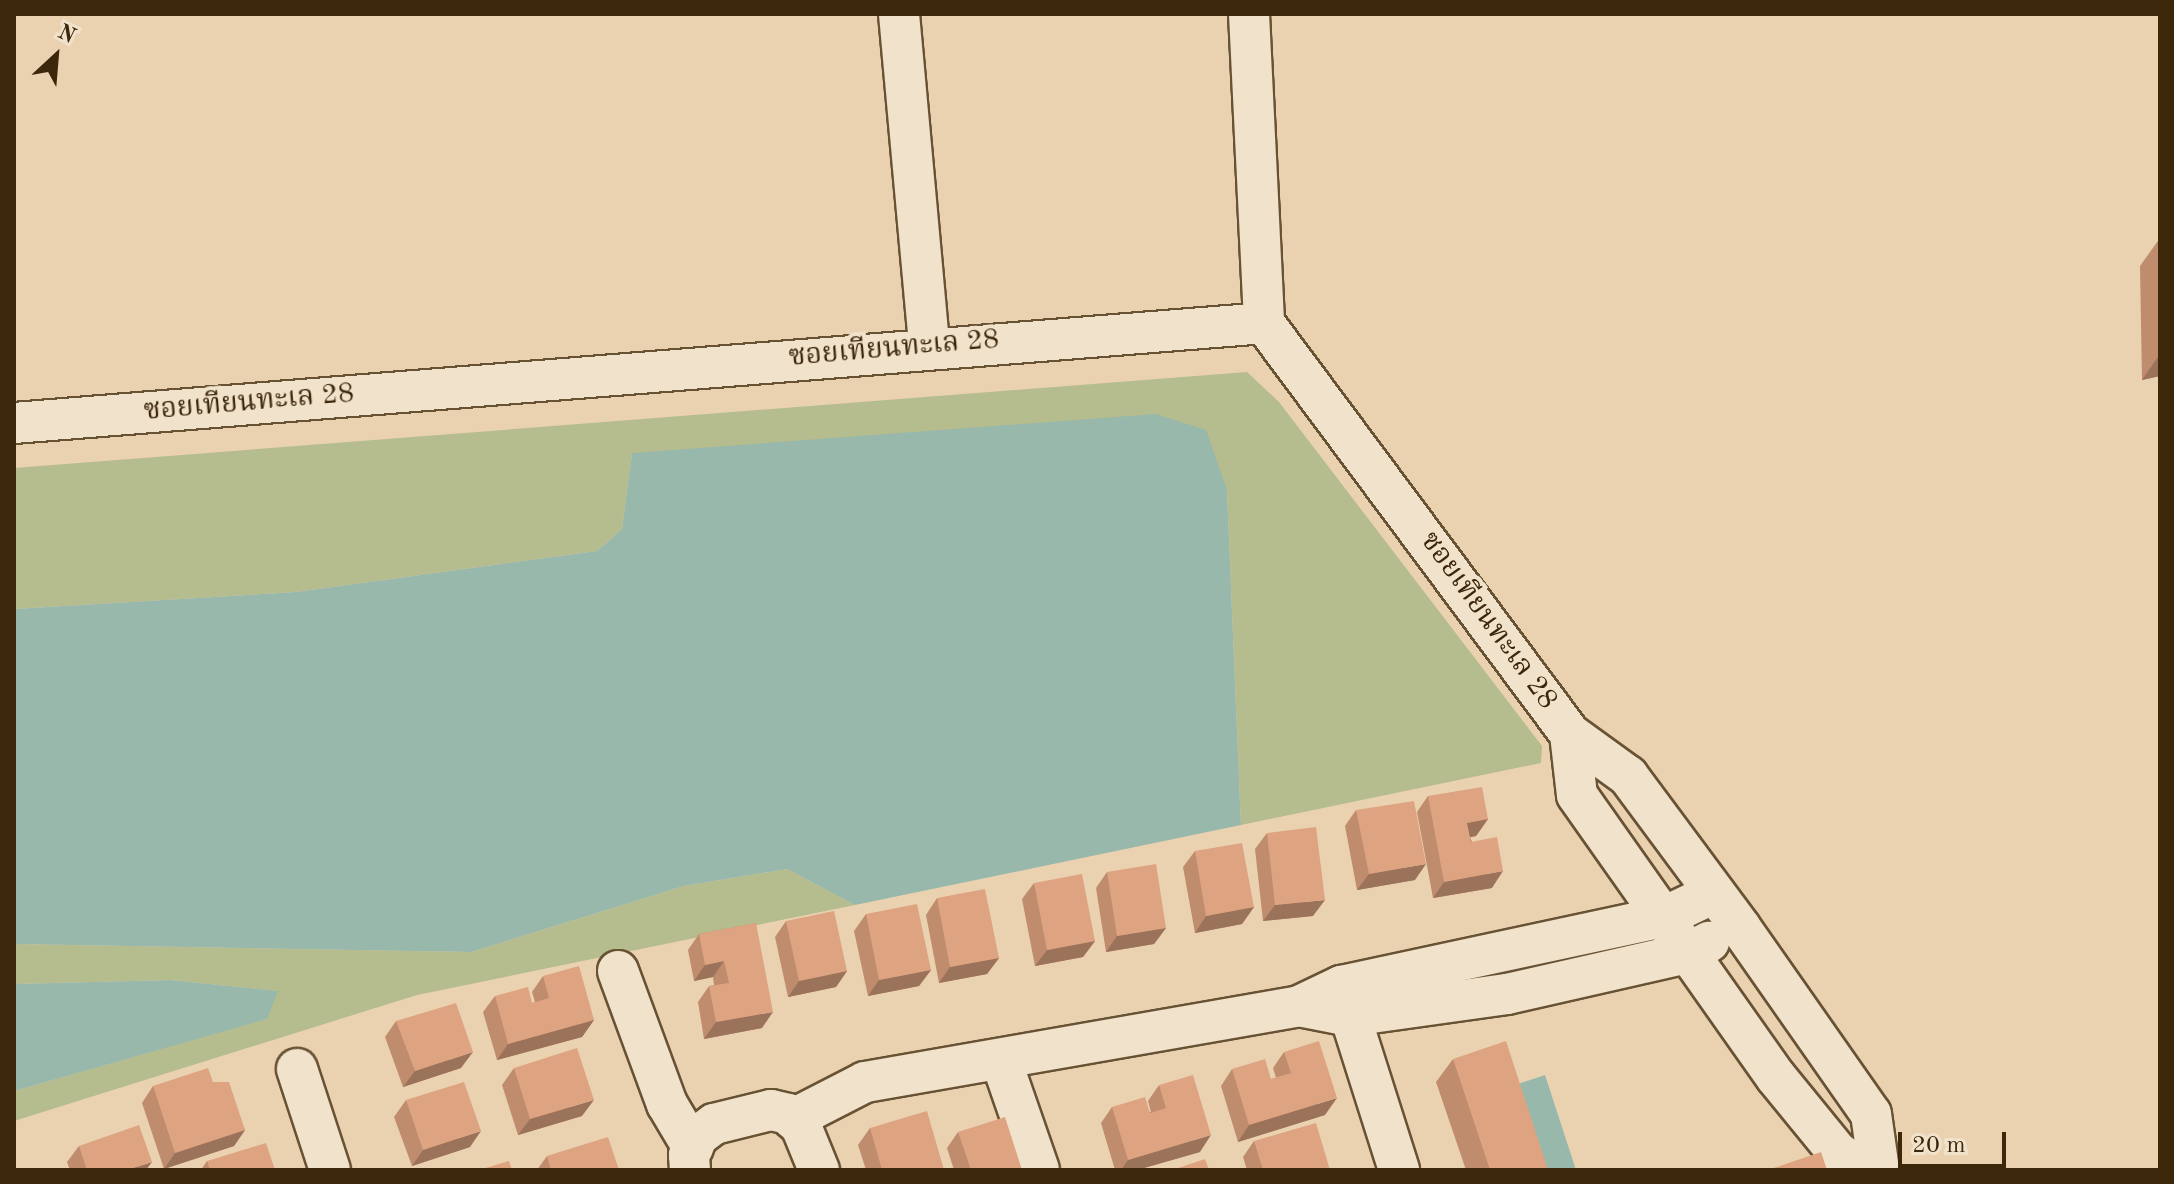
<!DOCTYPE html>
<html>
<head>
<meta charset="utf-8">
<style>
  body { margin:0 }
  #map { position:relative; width:2174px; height:1184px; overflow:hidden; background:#ead2b1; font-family:"Old Standard TT","Noto Serif Thai",serif }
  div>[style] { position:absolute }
  .green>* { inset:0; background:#b5bc8d }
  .water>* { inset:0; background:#98b8ab }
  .roads { filter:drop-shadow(2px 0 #685234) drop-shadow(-2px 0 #685234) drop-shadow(0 2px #685234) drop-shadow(0 -2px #685234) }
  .street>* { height:40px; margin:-20px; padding:0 20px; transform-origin:20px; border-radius:20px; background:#f1e2cc }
  .wall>* { inset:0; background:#bf8c6e }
  .shaded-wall>* { inset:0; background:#9b725a }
  .building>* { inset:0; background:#dea380 }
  span { translate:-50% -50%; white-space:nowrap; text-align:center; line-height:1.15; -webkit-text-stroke:8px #f1e2cc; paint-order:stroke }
  .street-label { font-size:28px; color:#3d270b }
  .frame { position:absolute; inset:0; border:16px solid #3d270b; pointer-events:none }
  .north { position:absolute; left:16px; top:16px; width:80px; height:80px; -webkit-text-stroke:6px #f1e2cc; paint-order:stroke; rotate:26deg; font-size:22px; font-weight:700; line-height:32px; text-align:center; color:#3d270b }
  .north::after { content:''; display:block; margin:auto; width:28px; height:36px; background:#3d270b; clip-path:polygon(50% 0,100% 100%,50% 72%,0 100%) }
  .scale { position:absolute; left:1898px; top:1132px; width:108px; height:36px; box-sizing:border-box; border:4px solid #3d270b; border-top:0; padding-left:10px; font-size:24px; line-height:28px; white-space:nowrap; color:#3d270b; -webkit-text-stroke:6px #f1e2cc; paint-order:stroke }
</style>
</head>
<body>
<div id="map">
  <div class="green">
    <i style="clip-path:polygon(1247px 372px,1279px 402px,1542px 746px,1541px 763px,1241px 825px,1227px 490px,632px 453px,622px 529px,597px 551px,296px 592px,14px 609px,14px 468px)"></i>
    <i style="clip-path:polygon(787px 869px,855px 905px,417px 995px,14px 1121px,14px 1091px,266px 1019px,277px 991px,170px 980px,14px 984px,14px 944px,471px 952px,684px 886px)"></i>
  </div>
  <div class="water">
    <i style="clip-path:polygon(1156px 414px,1206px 430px,1227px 490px,1241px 825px,855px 905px,787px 869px,684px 886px,471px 952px,14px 944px,14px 609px,296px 592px,597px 551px,622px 529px,632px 453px)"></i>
    <i style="clip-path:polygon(170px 980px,278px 991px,267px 1019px,14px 1091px,14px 984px)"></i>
    <i style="clip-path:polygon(1545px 1075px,1576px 1170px,1532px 1170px,1509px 1087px)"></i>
  </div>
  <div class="roads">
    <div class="street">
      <i style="left:899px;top:14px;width:333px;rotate:84.8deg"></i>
      <i style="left:1249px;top:14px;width:309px;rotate:87.2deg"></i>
      <i style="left:14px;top:423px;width:1254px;rotate:-4.57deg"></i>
      <i style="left:1264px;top:323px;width:512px;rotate:53.33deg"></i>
      <i style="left:1570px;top:734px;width:72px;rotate:35.9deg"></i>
      <i style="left:1628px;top:776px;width:188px;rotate:53.4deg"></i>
      <i style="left:1740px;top:927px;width:228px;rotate:55deg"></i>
      <i style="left:1871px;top:1114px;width:57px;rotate:81.9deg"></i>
      <i style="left:1570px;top:734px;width:61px;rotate:83.5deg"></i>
      <i style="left:1577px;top:795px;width:345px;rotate:54.8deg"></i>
      <i style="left:1776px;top:1077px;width:98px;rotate:50.8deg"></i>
      <i style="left:1838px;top:1153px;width:33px;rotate:31deg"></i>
      <i style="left:618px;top:971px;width:142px;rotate:69.8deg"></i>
      <i style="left:667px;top:1104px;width:51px;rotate:59.4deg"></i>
      <i style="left:1342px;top:990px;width:189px;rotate:72.4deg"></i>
      <i style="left:1299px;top:1006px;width:52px;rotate:11.1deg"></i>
      <i style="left:1350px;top:1016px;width:159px;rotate:-8deg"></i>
      <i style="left:1507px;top:994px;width:186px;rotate:-12.8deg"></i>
      <i style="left:1688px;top:953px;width:24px;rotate:-28deg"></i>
      <i style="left:1001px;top:1060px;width:116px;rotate:70.9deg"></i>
      <i style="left:297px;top:1069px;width:106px;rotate:71.9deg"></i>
      <i style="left:793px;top:1119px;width:81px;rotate:-27.2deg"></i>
      <i style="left:865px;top:1082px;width:441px;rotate:-9.9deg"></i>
      <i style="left:1299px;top:1006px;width:47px;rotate:-25.5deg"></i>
      <i style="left:1341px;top:986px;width:330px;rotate:-12.1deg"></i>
      <i style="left:1664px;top:917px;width:55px;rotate:-25.6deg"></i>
      <i style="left:690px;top:1170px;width:15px;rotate:-94deg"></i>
      <i style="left:689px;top:1155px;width:21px;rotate:-65deg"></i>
      <i style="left:698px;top:1136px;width:20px;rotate:-37deg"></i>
      <i style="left:714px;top:1124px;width:59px;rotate:-13.8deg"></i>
      <i style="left:771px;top:1110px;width:17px;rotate:13deg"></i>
      <i style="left:788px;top:1114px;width:18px;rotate:43deg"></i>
      <i style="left:801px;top:1126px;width:48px;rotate:67.8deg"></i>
    </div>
  </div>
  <div class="wall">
    <i style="clip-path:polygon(2160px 238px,2160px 376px,2142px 380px,2140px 266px)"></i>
    <i style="clip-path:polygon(1428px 796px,1488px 819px,1476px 836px,1470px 837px,1492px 888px,1433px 898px,1417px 812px)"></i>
    <i style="clip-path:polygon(1356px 810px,1415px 880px,1357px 890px,1345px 826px)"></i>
    <i style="clip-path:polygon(1267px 833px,1313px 916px,1263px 921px,1255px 849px)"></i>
    <i style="clip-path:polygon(1195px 851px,1254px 907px,1242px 924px,1195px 933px,1183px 867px)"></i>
    <i style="clip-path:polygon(1107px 872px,1166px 928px,1154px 944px,1106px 952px,1096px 888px)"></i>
    <i style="clip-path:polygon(1034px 883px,1095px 941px,1083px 957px,1035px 966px,1022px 899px)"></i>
    <i style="clip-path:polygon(937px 898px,999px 958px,987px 974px,939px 983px,926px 915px)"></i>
    <i style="clip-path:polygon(866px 914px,931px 970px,919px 986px,868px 996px,854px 931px)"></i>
    <i style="clip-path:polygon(786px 921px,847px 971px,836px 987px,788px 997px,775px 937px)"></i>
    <i style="clip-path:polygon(756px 923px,762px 1028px,704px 1039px,698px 1002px,709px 986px,714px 985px,713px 977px,694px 981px,688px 950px,699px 934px)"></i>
    <i style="clip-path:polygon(543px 976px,594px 1020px,582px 1037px,497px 1060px,483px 1012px,495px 996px,532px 1003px,535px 1002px,532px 992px)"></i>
    <i style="clip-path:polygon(396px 1021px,461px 1068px,403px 1087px,385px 1037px)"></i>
    <i style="clip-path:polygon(1284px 1052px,1325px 1115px,1238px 1142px,1221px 1086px,1232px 1069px,1271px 1079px,1276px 1078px,1273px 1068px)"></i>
    <i style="clip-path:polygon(1453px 1059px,1548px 1170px,1466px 1170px,1436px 1082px)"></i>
    <i style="clip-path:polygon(514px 1068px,582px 1116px,518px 1135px,502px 1085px)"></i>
    <i style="clip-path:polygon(213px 1082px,245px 1130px,234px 1146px,164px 1169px,142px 1103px,153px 1086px)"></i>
    <i style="clip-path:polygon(1159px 1085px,1200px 1152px,1137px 1170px,1115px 1170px,1101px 1123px,1112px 1107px,1151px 1112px,1148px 1101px)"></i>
    <i style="clip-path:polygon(406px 1100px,470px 1147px,412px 1166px,394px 1117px)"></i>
    <i style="clip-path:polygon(870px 1128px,944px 1170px,866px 1170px,858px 1145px)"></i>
    <i style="clip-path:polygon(958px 1132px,1022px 1170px,954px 1170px,947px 1148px)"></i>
    <i style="clip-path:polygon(1254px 1141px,1330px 1170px,1247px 1170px,1243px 1157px)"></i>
    <i style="clip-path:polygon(79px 1146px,146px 1170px,70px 1170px,67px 1162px)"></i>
    <i style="clip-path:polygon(547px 1156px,619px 1170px,537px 1170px)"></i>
    <i style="clip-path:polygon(207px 1161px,275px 1170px,201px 1170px)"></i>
  </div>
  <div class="shaded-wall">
    <i style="clip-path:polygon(2160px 354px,2160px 376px,2142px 380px)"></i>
    <i style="clip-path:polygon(1488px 819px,1476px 836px,1456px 840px,1467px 823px)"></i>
    <i style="clip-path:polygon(1426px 864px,1415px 880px,1357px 890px,1369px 874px)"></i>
    <i style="clip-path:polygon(1503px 871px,1492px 888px,1433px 898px,1444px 882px)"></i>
    <i style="clip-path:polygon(1325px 900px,1313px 916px,1263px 921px,1275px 905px)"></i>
    <i style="clip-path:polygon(1254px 907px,1242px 924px,1195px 933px,1206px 916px)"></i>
    <i style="clip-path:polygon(1166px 928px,1154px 944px,1106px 952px,1117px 936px)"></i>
    <i style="clip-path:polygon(1095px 941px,1083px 957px,1035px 966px,1047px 950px)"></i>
    <i style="clip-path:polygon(999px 958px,987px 974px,939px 983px,950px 967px)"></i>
    <i style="clip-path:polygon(724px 961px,713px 977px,694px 981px,705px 965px)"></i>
    <i style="clip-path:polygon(931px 970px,919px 986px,868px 996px,879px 980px)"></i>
    <i style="clip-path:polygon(847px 971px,836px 987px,788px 997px,799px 981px)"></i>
    <i style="clip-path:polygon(773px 1012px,762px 1028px,704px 1039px,716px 1022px)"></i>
    <i style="clip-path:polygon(594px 1020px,582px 1037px,497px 1060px,508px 1044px)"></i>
    <i style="clip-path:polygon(473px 1052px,461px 1068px,403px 1087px,415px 1071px)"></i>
    <i style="clip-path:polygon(1337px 1098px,1325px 1115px,1238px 1142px,1249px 1125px)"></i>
    <i style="clip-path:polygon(594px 1100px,582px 1116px,518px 1135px,530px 1119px)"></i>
    <i style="clip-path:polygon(245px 1130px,234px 1146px,164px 1169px,175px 1153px)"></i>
    <i style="clip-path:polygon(481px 1131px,470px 1147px,412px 1166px,423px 1150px)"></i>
    <i style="clip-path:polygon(1211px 1135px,1200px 1152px,1137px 1170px,1121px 1170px,1128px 1160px)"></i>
    <i style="clip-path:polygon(152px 1162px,146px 1170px,127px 1170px)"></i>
  </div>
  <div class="building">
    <i style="clip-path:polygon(1482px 787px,1488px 819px,1467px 823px,1471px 842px,1497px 837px,1503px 871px,1444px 882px,1428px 796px)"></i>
    <i style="clip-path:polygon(1414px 801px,1426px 864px,1369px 874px,1356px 810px)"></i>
    <i style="clip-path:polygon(1316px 827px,1325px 900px,1275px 905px,1267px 833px)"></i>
    <i style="clip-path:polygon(1242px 843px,1254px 907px,1206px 916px,1195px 851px)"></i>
    <i style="clip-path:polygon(1156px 864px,1166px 928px,1117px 936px,1107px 872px)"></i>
    <i style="clip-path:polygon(1082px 874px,1095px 941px,1047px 950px,1034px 883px)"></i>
    <i style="clip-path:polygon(985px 889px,999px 958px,950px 967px,937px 898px)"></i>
    <i style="clip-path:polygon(917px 904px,931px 970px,879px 980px,866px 914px)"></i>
    <i style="clip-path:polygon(834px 911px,847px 971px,799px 981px,786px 921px)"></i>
    <i style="clip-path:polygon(756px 923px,773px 1012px,716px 1022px,709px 986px,729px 983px,724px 961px,705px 965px,699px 934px)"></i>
    <i style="clip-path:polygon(579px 966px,594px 1020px,508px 1044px,495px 996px,528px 987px,532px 1003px,549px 998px,543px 976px)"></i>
    <i style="clip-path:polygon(456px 1003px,473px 1052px,415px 1071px,396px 1021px)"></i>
    <i style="clip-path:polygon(1319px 1041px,1337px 1098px,1249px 1125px,1232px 1069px,1265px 1059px,1271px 1079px,1291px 1073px,1284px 1052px)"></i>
    <i style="clip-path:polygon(1506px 1041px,1548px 1170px,1490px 1170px,1453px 1059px)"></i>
    <i style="clip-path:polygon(577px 1048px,594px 1100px,530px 1119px,514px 1068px)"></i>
    <i style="clip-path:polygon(208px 1068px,213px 1082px,229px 1082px,245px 1130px,175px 1153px,153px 1086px)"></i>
    <i style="clip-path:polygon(1193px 1075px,1211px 1135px,1128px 1160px,1112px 1107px,1145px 1097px,1150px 1113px,1166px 1108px,1159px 1085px)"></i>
    <i style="clip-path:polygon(464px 1082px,481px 1131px,423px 1150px,406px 1100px)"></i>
    <i style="clip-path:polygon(927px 1111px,944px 1170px,907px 1170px,906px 1169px,882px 1170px,870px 1128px)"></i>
    <i style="clip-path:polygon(1005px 1117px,1022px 1170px,971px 1170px,958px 1132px)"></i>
    <i style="clip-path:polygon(1316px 1123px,1330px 1170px,1263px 1170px,1254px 1141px)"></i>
    <i style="clip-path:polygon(139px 1125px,152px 1162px,127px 1170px,87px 1170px,79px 1146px)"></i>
    <i style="clip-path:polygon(608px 1137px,619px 1170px,551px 1170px,547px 1156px)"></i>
    <i style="clip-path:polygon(266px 1143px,275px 1170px,210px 1170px,207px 1161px)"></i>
    <i style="clip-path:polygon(1821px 1152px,1827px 1170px,1768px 1170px)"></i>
    <i style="clip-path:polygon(1205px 1159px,1209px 1170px,1172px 1170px)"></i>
    <i style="clip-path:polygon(509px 1161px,512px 1170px,479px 1170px)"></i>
  </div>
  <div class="street-label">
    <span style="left:894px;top:349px;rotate:-5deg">ซอยเทียนทะเล 28</span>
    <span style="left:249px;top:403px;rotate:-5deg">ซอยเทียนทะเล 28</span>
    <span style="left:1488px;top:621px;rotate:54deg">ซอยเทียนทะเล 28</span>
  </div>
  <div class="frame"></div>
  <div class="north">N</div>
  <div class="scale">20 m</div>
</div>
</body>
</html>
